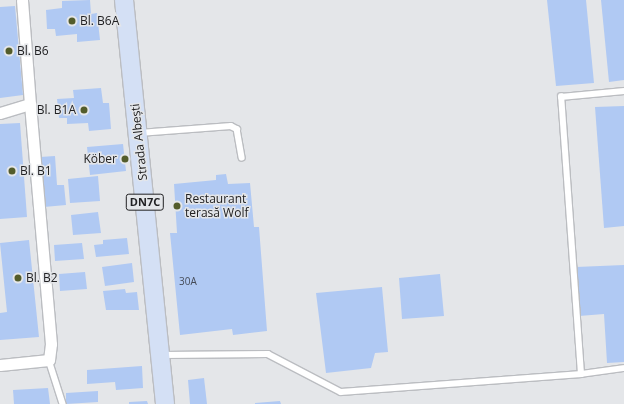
<!DOCTYPE html>
<html>
<head>
<meta charset="utf-8">
<style>
  body { margin:0 }
  #map { position:relative; width:624px; height:404px; overflow:hidden; background:#e4e6e9; font-family:"Open Sans",sans-serif }
  div>[style] { position:absolute }
  .building>* { inset:0; background:#b0c9f3 }
  .roads { filter:drop-shadow(1px 0 #bbbdc1) drop-shadow(-1px 0 #bbbdc1) drop-shadow(0 1px #bbbdc1) drop-shadow(0 -1px #bbbdc1) }
  .lane>* { height:5.5px; margin:-2.75px; padding:0 2.75px; transform-origin:2.75px; border-radius:2.75px; background:#fff }
  .street>* { height:11px; margin:-5.5px; padding:0 5.5px; transform-origin:5.5px; border-radius:5.5px; background:#fff }
  .primary>* { height:18px; margin:-9px; padding:0 9px; transform-origin:9px; border-radius:9px; background:#d4e0f5 }
  .dots>* { width:11px; height:11px; translate:-50% -50%; box-sizing:border-box; border:2px solid #e4e6e9; border-radius:50% }
  span { translate:-50% -50%; white-space:nowrap; text-align:center; line-height:1.15; -webkit-text-stroke:3px #e4e6e9; paint-order:stroke }
  .number-label { font-size:10px; color:#454b57 }
  .number-label span { -webkit-text-stroke-width:0 }
  .shield-label span { padding:1px 3px; background:#e4e6e9; border:1px solid; border-radius:3px; -webkit-text-stroke-width:0 }
  .shield-label { font-size:11px; color:#212123; font-weight:700 }
  .poi-label { font-size:12px; color:#212123 }
  .left { translate:0 -50%; text-align:left }
  .right { translate:-100% -50%; text-align:right }
  .street-label { font-size:12px; color:#212123 }
</style>
</head>
<body>
<div id="map">
  <div class="building">
    <i style="clip-path:polygon(90px 0,91px 14px,97px 13px,100px 40px,77px 42px,77px 34px,56px 36px,55px 29px,47px 29px,46px 10px,62px 8px,62px 1px)"></i>
    <i style="clip-path:polygon(547px 0,586px 0,594px 83px,556px 86px)"></i>
    <i style="clip-path:polygon(601px 0,624px 0,624px 80px,609px 82px)"></i>
    <i style="clip-path:polygon(15px 6px,23px 95px,0 98px,0 7px)"></i>
    <i style="clip-path:polygon(101px 88px,103px 103px,109px 103px,111px 129px,89px 131px,88px 123px,67px 124px,67px 118px,59px 118px,57px 99px,74px 98px,73px 90px)"></i>
    <i style="clip-path:polygon(624px 106px,624px 226px,604px 228px,595px 107px)"></i>
    <i style="clip-path:polygon(20px 123px,27px 217px,0 219px,0 124px)"></i>
    <i style="clip-path:polygon(123px 144px,126px 171px,90px 175px,87px 147px)"></i>
    <i style="clip-path:polygon(55px 156px,57px 185px,64px 185px,66px 205px,44px 207px,40px 157px)"></i>
    <i style="clip-path:polygon(226px 174px,228px 184px,250px 183px,254px 227px,259px 227px,267px 331px,233px 335px,232px 329px,180px 335px,170px 233px,177px 233px,174px 184px,216px 180px,216px 175px)"></i>
    <i style="clip-path:polygon(98px 176px,100px 201px,70px 203px,68px 179px)"></i>
    <i style="clip-path:polygon(98px 212px,101px 233px,73px 235px,71px 215px)"></i>
    <i style="clip-path:polygon(127px 238px,129px 254px,96px 257px,94px 245px,103px 244px,103px 240px)"></i>
    <i style="clip-path:polygon(29px 240px,39px 337px,0 340px,0 313px,7px 312px,0 243px)"></i>
    <i style="clip-path:polygon(82px 243px,84px 259px,55px 261px,54px 245px)"></i>
    <i style="clip-path:polygon(132px 263px,134px 282px,105px 286px,102px 267px)"></i>
    <i style="clip-path:polygon(624px 265px,624px 362px,607px 363px,604px 314px,579px 316px,576px 267px)"></i>
    <i style="clip-path:polygon(85px 272px,87px 289px,60px 291px,59px 274px)"></i>
    <i style="clip-path:polygon(440px 274px,444px 316px,402px 319px,399px 278px)"></i>
    <i style="clip-path:polygon(382px 287px,388px 352px,375px 353px,371px 368px,326px 373px,316px 293px)"></i>
    <i style="clip-path:polygon(125px 289px,126px 293px,137px 292px,139px 310px,106px 310px,103px 291px)"></i>
    <i style="clip-path:polygon(142px 366px,143px 388px,116px 390px,115px 382px,87px 384px,87px 370px)"></i>
    <i style="clip-path:polygon(204px 378px,207px 404px,190px 404px,188px 380px)"></i>
    <i style="clip-path:polygon(48px 388px,50px 404px,14px 404px,13px 390px)"></i>
    <i style="clip-path:polygon(98px 391px,98px 402px,66px 404px,66px 393px)"></i>
    <i style="clip-path:polygon(147px 401px,148px 404px,129px 404px,129px 402px)"></i>
    <i style="clip-path:polygon(280px 401px,281px 404px,255px 404px,255px 403px)"></i>
  </div>
  <div class="roads">
    <div class="lane">
      <i style="left:139px;top:133px;width:92px;rotate:-4.4deg"></i>
      <i style="left:231px;top:126px;width:7px;rotate:27deg"></i>
      <i style="left:237px;top:129px;width:29px;rotate:80deg"></i>
      <i style="left:163px;top:355px;width:105px;rotate:-0.5deg"></i>
      <i style="left:268px;top:354px;width:82px;rotate:27.5deg"></i>
      <i style="left:341px;top:392px;width:241px;rotate:-4.3deg"></i>
      <i style="left:581px;top:374px;width:278px;rotate:-94.1deg"></i>
      <i style="left:561px;top:97px;width:63px;rotate:-5.4deg"></i>
      <i style="left:49px;top:360px;width:46px;rotate:72.3deg"></i>
      <i style="left:581px;top:374px;width:43px;rotate:-7.9deg"></i>
    </div>
    <div class="street">
      <i style="left:0;top:113px;width:31px;rotate:-17deg"></i>
      <i style="left:30px;top:104px;width:104px;rotate:-94.4deg"></i>
      <i style="left:0;top:365px;width:49px;rotate:-5.8deg"></i>
      <i style="left:49px;top:360px;width:16px;rotate:-83deg"></i>
      <i style="left:51px;top:344px;width:241px;rotate:-95deg"></i>
    </div>
    <div class="primary">
      <i style="left:124px;top:0;width:406px;rotate:84.2deg"></i>
    </div>
  </div>
  <div class="dots">
    <i style="left:72px;top:21px;background:#535c2b"></i>
    <i style="left:9px;top:51px;background:#535c2b"></i>
    <i style="left:84px;top:110px;background:#535c2b"></i>
    <i style="left:125px;top:159px;background:#535c2b"></i>
    <i style="left:12px;top:171px;background:#535c2b"></i>
    <i style="left:177px;top:206px;background:#535c2b"></i>
    <i style="left:18px;top:278px;background:#535c2b"></i>
  </div>
  <div class="number-label">
    <span style="left:188px;top:282px">30A</span>
  </div>
  <div class="shield-label">
    <span style="left:145px;top:202px">DN7C</span>
  </div>
  <div class="poi-label">
    <span class="left" style="left:80px;top:21px">Bl. B6A</span>
    <span class="left" style="left:17px;top:51px">Bl. B6</span>
    <span class="right" style="left:76px;top:110px">Bl. B1A</span>
    <span class="right" style="left:117px;top:159px">Köber</span>
    <span class="left" style="left:20px;top:171px">Bl. B1</span>
    <span class="left" style="left:185px;top:206px">Restaurant<br>terasă Wolf</span>
    <span class="left" style="left:26px;top:278px">Bl. B2</span>
  </div>
  <div class="street-label">
    <span style="left:139px;top:142px;rotate:-96deg">Strada Albești</span>
  </div>
</div>
</body>
</html>
